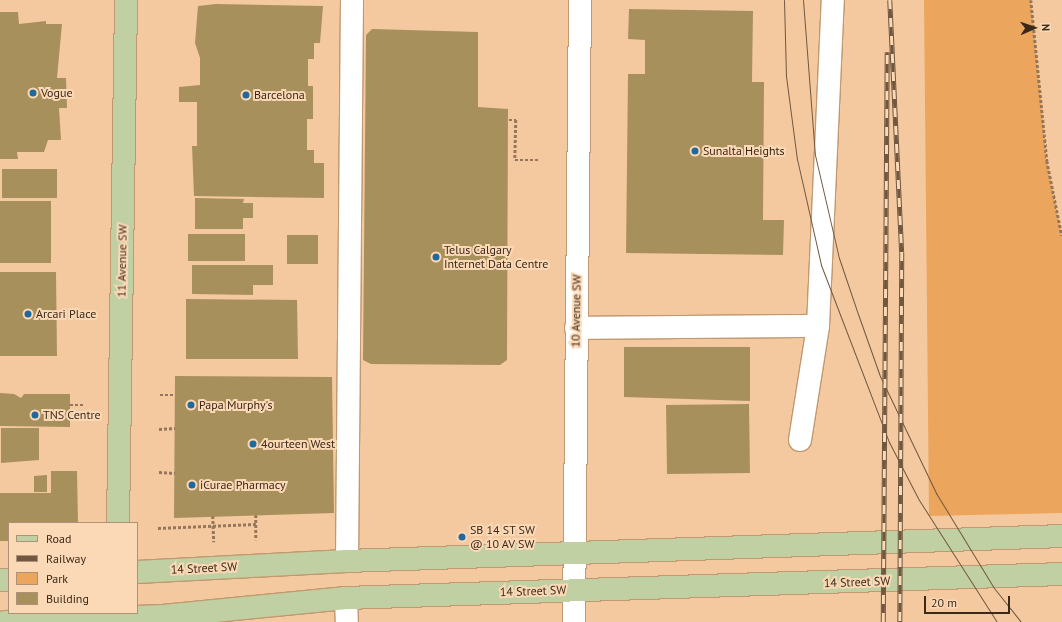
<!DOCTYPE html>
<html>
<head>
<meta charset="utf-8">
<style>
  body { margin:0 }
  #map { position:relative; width:1062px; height:622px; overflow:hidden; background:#f4c99f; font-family:"PT Sans",sans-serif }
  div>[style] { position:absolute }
  .green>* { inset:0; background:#eca55c }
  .building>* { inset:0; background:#a8905d }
  .path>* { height:2.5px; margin-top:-1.25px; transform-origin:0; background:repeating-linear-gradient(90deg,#94775a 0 3px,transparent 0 5px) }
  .roads { filter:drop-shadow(1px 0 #c1986f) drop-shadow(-1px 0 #c1986f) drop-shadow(0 1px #c1986f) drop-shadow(0 -1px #c1986f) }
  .minor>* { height:22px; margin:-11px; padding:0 11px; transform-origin:11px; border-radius:11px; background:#fff }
  .major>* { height:22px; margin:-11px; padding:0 11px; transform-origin:11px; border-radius:11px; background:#c0d0a3 }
  .tram>* { height:1px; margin:-0.5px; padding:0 0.5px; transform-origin:0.5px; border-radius:0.5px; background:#70573f }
  .rail>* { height:4.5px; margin-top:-2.25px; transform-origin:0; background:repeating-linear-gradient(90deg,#fbd8b6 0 9px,#70573f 0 18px); box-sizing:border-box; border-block:1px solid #70573f }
  .dots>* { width:11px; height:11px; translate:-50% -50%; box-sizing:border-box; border:2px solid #fbd8b6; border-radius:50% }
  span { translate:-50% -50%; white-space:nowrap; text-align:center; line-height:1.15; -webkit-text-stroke:4px #fbd8b6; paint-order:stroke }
  .poi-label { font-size:12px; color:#3a2918 }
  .left { translate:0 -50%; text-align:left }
  .street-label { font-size:12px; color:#3a2918 }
  .legend { position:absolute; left:8px; top:522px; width:130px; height:92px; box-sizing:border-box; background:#fbd8b6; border:1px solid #ae9277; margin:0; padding:5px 7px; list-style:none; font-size:12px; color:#3a2918 }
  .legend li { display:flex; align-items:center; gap:8px; height:20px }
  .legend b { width:20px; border:1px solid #ae9277 }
  .north { position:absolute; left:1014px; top:8px; width:40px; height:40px; -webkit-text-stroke:3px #fbd8b6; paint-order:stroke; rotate:88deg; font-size:11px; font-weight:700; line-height:16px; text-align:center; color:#3a2918 }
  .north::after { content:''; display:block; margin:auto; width:14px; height:18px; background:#3a2918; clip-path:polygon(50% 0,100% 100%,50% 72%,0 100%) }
  .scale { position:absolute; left:924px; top:596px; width:86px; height:18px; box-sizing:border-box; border:2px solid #3a2918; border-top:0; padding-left:5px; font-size:12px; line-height:14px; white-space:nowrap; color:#3a2918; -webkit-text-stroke:3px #fbd8b6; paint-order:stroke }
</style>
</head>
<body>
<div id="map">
  <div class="green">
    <i style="clip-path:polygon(924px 0,1031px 0,1047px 161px,1062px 236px,1062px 513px,929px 516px)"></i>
  </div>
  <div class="building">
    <i style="clip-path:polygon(216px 4px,323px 6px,320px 43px,314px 43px,314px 59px,308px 59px,308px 86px,313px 86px,313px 119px,307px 119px,307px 150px,314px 150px,314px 163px,324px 163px,324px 198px,194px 196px,192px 146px,197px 146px,197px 102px,179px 102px,179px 87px,200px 85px,200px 58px,195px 43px,198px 6px)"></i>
    <i style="clip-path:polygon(629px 9px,753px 11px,752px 82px,764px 82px,763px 220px,784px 220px,783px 255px,626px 253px,628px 74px,645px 74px,645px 40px,628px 39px)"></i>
    <i style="clip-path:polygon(0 12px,18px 12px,19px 24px,46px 21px,46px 24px,62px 24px,57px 78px,66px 78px,67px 108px,59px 108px,61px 140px,48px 140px,44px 152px,17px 152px,18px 159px,0 159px)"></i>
    <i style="clip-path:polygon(372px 29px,478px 32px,478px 107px,508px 109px,507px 360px,500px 365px,371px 364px,363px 360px,366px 35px)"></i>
    <i style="clip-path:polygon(2px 169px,57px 169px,57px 198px,2px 198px)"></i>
    <i style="clip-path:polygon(195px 198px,244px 199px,243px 203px,253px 203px,253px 218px,243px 218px,243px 229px,195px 229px)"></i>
    <i style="clip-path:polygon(0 201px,51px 201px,51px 263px,0 263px)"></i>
    <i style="clip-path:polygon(188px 234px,245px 234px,245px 261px,188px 261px)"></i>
    <i style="clip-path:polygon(287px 235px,318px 235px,318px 264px,287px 264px)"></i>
    <i style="clip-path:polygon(192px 265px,273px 265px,273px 285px,253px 285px,253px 295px,192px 294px)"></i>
    <i style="clip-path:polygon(0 272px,56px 272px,57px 356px,0 356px)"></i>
    <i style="clip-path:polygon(186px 299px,297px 300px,298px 359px,186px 359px)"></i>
    <i style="clip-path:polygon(624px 347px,750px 347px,750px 401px,624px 397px)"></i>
    <i style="clip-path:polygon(175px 376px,332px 377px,334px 513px,174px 518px)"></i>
    <i style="clip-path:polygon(0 393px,14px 394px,21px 398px,24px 394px,70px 394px,70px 427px,0 426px)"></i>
    <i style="clip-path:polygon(749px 404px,750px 473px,667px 474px,666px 405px)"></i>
    <i style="clip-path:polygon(1px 428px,39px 428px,39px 460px,1px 463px)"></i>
    <i style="clip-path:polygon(51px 471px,77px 471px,78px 523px,9px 523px,9px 541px,0 541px,0 493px,51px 493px)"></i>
    <i style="clip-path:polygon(47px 475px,47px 492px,34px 492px,34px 476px)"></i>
  </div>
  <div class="path">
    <i style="left:1031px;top:0;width:162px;rotate:84.3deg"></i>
    <i style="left:1047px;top:161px;width:76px;rotate:78.7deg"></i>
    <i style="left:509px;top:120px;width:7px"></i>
    <i style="left:516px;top:120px;width:40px;rotate:91.4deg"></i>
    <i style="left:515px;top:160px;width:25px"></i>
    <i style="left:160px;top:395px;width:15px"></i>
    <i style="left:70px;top:405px;width:15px"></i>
    <i style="left:159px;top:429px;width:16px;rotate:-4deg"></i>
    <i style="left:159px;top:472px;width:16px;rotate:4deg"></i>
    <i style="left:256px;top:515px;width:25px;rotate:90deg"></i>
    <i style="left:213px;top:516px;width:26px;rotate:88deg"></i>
    <i style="left:158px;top:528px;width:98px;rotate:-2.3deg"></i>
  </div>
  <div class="roads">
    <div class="minor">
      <i style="left:576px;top:328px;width:242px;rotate:-0.5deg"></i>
      <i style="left:800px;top:440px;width:115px;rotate:-81deg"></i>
      <i style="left:818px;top:326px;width:326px;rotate:-87.4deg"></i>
      <i style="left:347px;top:561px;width:561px;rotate:-89.49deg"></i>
      <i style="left:346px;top:598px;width:24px;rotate:88deg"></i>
      <i style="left:574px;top:622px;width:622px;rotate:-89.45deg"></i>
    </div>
    <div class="major">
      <i style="left:118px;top:523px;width:523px;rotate:-89.12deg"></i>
      <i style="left:137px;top:572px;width:210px;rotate:-3deg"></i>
      <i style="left:347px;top:561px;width:715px;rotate:-2deg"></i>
      <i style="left:0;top:580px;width:9px"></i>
      <i style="left:5px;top:622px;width:158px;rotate:-2.2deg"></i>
      <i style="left:163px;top:616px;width:184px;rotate:-5.6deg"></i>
      <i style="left:346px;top:598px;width:716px;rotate:-1.92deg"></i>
    </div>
  </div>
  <div class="tram">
    <i style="left:784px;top:0;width:76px;rotate:88.5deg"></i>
    <i style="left:786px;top:76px;width:84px;rotate:82.5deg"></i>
    <i style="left:797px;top:159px;width:109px;rotate:77.2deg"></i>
    <i style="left:821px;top:265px;width:190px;rotate:69deg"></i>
    <i style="left:889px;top:442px;width:65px;rotate:62.7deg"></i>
    <i style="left:919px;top:500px;width:145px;rotate:57.4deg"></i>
    <i style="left:803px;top:0;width:155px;rotate:85.6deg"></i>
    <i style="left:815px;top:155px;width:106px;rotate:76.9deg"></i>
    <i style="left:839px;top:258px;width:59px;rotate:71.3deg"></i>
    <i style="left:858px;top:314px;width:66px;rotate:70.5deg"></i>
    <i style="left:880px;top:376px;width:130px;rotate:64.4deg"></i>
    <i style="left:936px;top:493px;width:111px;rotate:58.6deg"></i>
    <i style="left:994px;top:588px;width:43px;rotate:51.5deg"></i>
  </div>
  <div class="rail">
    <i style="left:890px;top:0;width:252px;rotate:87.3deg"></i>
    <i style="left:902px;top:252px;width:370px;rotate:90.3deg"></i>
    <i style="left:883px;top:622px;width:570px;rotate:-89.6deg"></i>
  </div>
  <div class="dots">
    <i style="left:33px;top:93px;background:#21689c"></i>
    <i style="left:246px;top:95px;background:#21689c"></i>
    <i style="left:695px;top:151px;background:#21689c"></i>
    <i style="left:436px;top:257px;background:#21689c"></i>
    <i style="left:28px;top:314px;background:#21689c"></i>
    <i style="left:191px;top:405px;background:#21689c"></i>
    <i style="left:35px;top:415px;background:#21689c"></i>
    <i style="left:253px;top:444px;background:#21689c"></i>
    <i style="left:192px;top:485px;background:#21689c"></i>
    <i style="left:462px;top:537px;background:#21689c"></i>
  </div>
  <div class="poi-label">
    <span class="left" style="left:41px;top:93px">Vogue</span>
    <span class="left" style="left:254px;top:95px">Barcelona</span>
    <span class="left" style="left:703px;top:151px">Sunalta Heights</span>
    <span class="left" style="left:444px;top:257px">Telus Calgary<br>Internet Data Centre</span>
    <span class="left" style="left:36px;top:314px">Arcari Place</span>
    <span class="left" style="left:199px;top:405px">Papa Murphy's</span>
    <span class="left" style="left:43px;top:415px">TNS Centre</span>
    <span class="left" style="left:261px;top:444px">4ourteen West</span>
    <span class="left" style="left:200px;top:485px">iCurae Pharmacy</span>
    <span class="left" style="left:470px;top:537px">SB 14 ST SW<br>@ 10 AV SW</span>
  </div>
  <div class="street-label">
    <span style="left:122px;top:261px;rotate:-89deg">11 Avenue SW</span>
    <span style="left:576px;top:311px;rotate:-89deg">10 Avenue SW</span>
    <span style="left:204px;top:568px;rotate:-3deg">14 Street SW</span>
    <span style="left:857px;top:582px;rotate:-2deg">14 Street SW</span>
    <span style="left:533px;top:591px;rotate:-2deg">14 Street SW</span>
  </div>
  <ul class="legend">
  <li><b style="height:5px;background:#c0d0a3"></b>Road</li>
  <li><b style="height:5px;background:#70573f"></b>Railway</li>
  <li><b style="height:11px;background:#eca55c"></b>Park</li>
  <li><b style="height:11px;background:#a8905d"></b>Building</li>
  </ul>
  <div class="north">N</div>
  <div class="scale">20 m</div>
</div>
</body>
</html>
